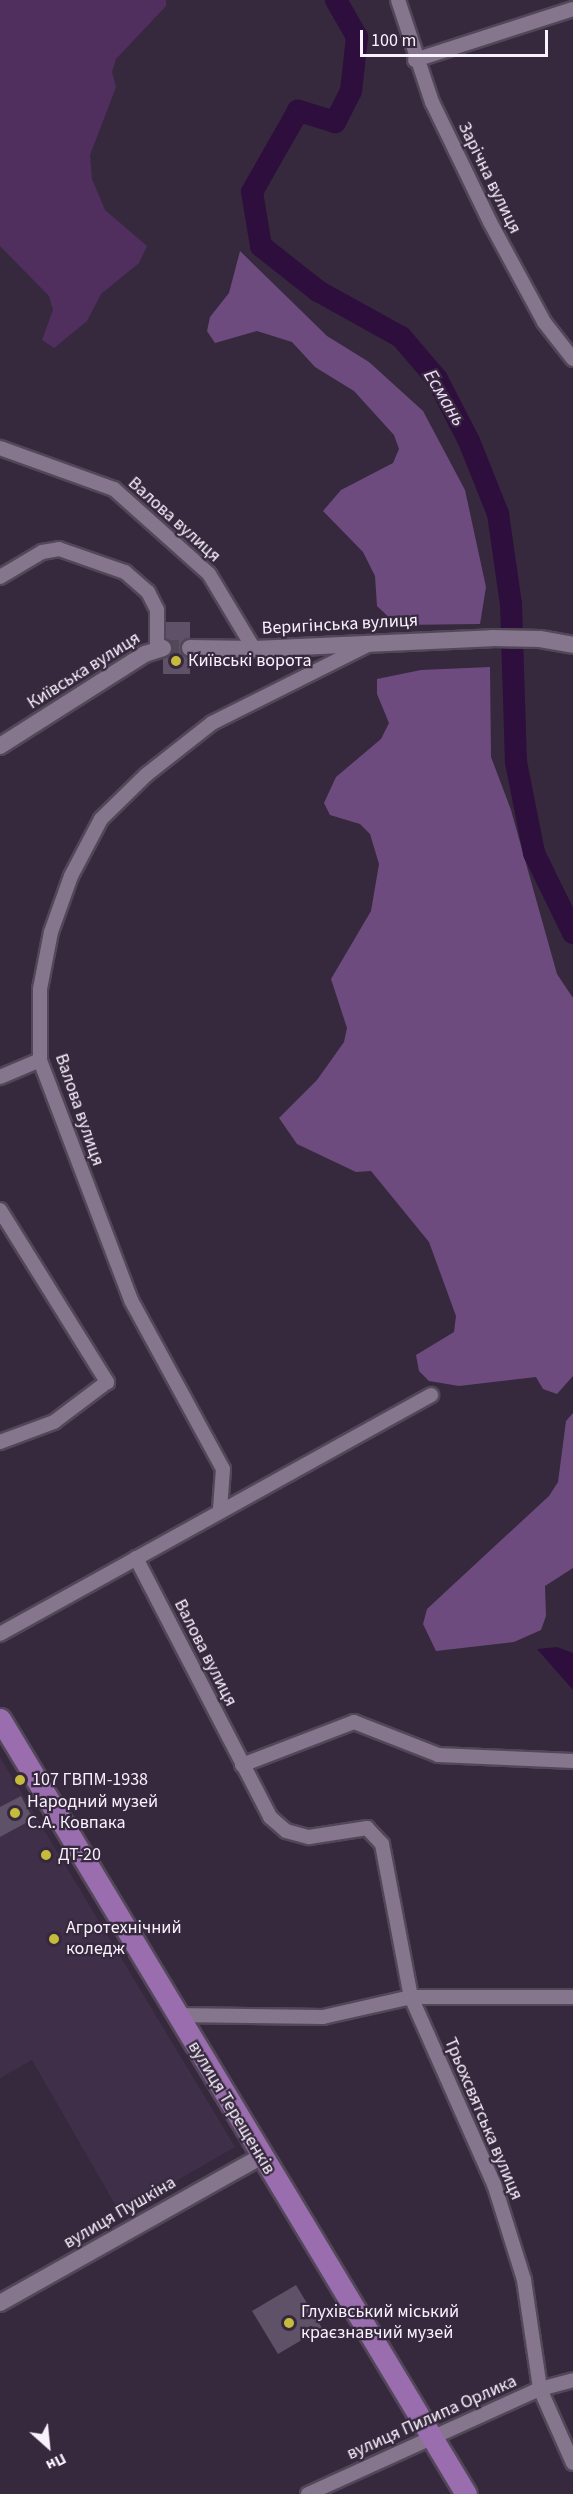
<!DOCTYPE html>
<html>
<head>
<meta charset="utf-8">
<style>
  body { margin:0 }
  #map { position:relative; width:573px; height:2494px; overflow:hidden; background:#36293d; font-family:"Source Sans 3",sans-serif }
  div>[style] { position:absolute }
  .built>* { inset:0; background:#402f49 }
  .green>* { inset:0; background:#502f5f }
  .forest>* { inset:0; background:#6d4b7e }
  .water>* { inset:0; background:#2e0e3c }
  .river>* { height:22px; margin:-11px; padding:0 11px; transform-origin:11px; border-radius:11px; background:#2e0e3c }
  .building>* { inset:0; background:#5f5167 }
  .tertiary-tunnel>* { height:16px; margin-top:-8px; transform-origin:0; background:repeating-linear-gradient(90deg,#53475a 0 16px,transparent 0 24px) }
  .roads { filter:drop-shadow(2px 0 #524758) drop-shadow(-2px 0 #524758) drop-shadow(0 2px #524758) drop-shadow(0 -2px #524758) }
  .minor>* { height:14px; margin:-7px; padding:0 7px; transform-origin:7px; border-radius:7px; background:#85758d }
  .tertiary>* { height:16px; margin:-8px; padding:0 8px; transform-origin:8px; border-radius:8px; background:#85758d }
  .primary>* { height:21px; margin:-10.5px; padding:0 10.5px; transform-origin:10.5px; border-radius:10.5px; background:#996dae }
  .dots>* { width:16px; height:16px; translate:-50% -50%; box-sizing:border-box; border:3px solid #36293d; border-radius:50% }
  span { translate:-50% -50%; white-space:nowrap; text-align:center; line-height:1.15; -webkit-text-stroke:4.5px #36293d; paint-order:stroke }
  .street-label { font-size:18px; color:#f9f1fe }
  .poi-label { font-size:18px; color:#f9f1fe }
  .left { translate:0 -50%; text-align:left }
  .water-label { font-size:20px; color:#eed9f8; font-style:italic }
  .north { position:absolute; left:18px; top:2416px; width:60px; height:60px; -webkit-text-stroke:4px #36293d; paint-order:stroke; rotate:153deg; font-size:16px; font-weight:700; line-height:24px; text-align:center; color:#f9f1fe }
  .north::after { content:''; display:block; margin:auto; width:21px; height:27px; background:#f9f1fe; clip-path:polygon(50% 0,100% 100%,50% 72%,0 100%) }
  .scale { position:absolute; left:360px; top:30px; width:188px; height:27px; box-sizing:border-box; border:3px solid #f9f1fe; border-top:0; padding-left:8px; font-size:18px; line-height:21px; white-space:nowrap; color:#f9f1fe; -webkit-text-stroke:4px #36293d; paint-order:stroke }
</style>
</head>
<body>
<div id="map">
  <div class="built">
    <i style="clip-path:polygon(0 1757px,235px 2147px,120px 2213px,32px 2060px,0 2078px)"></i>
  </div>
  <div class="green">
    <i style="clip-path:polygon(0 0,166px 0,166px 6px,116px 59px,112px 72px,116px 87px,90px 155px,92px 179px,105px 210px,147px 246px,139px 263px,101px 294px,87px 321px,54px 348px,42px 340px,53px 310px,49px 296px,0 246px)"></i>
  </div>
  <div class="forest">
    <i style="clip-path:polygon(240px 251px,327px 336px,369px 362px,423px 411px,465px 490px,486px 587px,480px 624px,397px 625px,377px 606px,375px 576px,363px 552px,323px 511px,341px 490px,393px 463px,399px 449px,394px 435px,354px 391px,315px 367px,292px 342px,257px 331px,215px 343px,207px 331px,210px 317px,229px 293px)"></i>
    <i style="clip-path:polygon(490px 667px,491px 757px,511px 810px,557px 974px,573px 998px,573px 1376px,557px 1394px,543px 1389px,536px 1377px,459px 1386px,429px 1381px,419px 1371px,416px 1355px,454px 1332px,456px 1316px,429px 1242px,371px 1171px,356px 1172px,297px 1144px,279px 1118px,317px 1080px,344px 1042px,347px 1028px,331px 979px,371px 911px,379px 864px,370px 834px,360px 824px,330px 815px,324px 803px,336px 777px,381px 739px,389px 723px,377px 694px,377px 679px,421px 670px)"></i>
    <i style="clip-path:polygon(573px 1413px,573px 1568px,545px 1586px,546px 1616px,541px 1630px,514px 1642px,436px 1651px,423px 1624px,427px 1609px,549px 1496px,558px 1482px,566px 1421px)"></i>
  </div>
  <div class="water">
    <i style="clip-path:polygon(557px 1647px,573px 1653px,573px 1690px,537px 1649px)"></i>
  </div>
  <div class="river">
    <i style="left:336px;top:0;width:43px;rotate:60.4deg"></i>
    <i style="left:357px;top:37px;width:54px;rotate:96.3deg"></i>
    <i style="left:351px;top:91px;width:35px;rotate:117deg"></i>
    <i style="left:335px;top:122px;width:39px;rotate:-163deg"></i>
    <i style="left:298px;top:111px;width:93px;rotate:119.6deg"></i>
    <i style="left:252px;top:192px;width:55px;rotate:80.5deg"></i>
    <i style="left:261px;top:246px;width:73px;rotate:38.3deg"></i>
    <i style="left:318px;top:291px;width:95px;rotate:29deg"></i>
    <i style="left:401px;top:337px;width:55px;rotate:49.4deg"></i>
    <i style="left:437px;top:379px;width:70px;rotate:62.7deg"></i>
    <i style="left:469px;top:441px;width:79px;rotate:68.3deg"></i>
    <i style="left:498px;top:514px;width:91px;rotate:81.8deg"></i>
    <i style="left:511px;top:604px;width:158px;rotate:88.2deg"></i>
    <i style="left:516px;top:762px;width:93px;rotate:78.8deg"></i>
    <i style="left:534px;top:853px;width:89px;rotate:64deg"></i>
  </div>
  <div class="building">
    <i style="clip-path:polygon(166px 622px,190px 622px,190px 638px,180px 648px,190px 658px,190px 674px,163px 674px,163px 659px,173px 650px,166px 638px)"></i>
    <i style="clip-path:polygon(21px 1796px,33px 1819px,0 1837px,0 1807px)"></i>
    <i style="clip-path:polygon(296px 2285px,322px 2328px,278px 2354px,252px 2311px)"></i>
  </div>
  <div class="tertiary-tunnel">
    <i style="left:163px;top:648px;width:27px"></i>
  </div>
  <div class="roads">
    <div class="minor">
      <i style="left:398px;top:0;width:108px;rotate:71.6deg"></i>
      <i style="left:432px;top:102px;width:133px;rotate:64.2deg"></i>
      <i style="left:490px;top:222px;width:114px;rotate:61.6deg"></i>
      <i style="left:544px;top:322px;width:47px;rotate:51.9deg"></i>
      <i style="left:415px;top:60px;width:166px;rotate:-17.9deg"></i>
      <i style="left:0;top:448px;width:121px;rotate:19.8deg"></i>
      <i style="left:114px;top:489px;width:127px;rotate:41.8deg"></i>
      <i style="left:209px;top:574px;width:87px;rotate:59deg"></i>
      <i style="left:0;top:577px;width:49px;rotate:-30.8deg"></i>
      <i style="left:42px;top:552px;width:17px;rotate:-10deg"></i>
      <i style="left:59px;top:549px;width:70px;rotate:19.2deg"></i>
      <i style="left:125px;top:572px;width:30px;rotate:41deg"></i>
      <i style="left:148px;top:592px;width:20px;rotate:63deg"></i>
      <i style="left:157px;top:610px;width:38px;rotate:90deg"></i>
      <i style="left:0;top:1077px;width:43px;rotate:-23deg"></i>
      <i style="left:0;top:1210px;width:203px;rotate:58.1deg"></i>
      <i style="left:107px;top:1382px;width:66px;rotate:143deg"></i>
      <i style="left:54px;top:1422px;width:58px;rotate:159.7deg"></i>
      <i style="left:220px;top:1509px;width:40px;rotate:-85.7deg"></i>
      <i style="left:223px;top:1469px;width:192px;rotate:-118.6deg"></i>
      <i style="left:131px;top:1300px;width:257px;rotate:-110.8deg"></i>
      <i style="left:40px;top:1060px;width:71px;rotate:-90deg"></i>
      <i style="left:40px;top:989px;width:58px;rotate:-79.1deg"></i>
      <i style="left:51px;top:932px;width:59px;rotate:-70.3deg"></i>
      <i style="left:71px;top:876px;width:64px;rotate:-62.2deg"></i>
      <i style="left:101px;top:819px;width:63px;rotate:-44.4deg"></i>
      <i style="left:146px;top:775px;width:84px;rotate:-38.2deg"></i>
      <i style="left:212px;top:723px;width:177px;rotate:-26.6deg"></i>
      <i style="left:136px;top:1558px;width:292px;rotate:62.6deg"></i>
      <i style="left:270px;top:1817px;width:21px;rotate:41deg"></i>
      <i style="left:286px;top:1831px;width:24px;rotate:15deg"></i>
      <i style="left:309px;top:1837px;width:59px;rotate:-8.8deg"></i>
      <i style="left:367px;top:1828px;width:22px;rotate:47deg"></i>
      <i style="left:382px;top:1844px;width:156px;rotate:79.3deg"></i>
      <i style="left:411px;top:1997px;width:205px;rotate:66.1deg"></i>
      <i style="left:494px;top:2184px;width:101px;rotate:72.6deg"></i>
      <i style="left:524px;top:2280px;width:110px;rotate:81.6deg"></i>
      <i style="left:540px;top:2389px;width:81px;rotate:66deg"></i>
      <i style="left:0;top:1634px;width:493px;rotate:-29deg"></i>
      <i style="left:242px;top:1765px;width:120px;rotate:-21deg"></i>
      <i style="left:354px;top:1722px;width:90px;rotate:21.4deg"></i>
      <i style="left:438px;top:1755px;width:135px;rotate:2.5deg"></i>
      <i style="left:175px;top:2015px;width:148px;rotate:0.8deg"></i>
      <i style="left:323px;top:2017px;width:90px;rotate:-12.8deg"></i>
      <i style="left:411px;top:1997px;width:162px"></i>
      <i style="left:308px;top:2494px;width:255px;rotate:-24.4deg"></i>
      <i style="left:540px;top:2389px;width:34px;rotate:-15deg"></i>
    </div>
    <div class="tertiary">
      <i style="left:190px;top:648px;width:64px;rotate:0.9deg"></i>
      <i style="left:254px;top:649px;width:238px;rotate:-2.6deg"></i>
      <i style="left:492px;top:638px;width:48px;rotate:1.2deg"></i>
      <i style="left:540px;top:639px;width:34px;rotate:10deg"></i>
      <i style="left:0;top:746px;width:172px;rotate:-32.4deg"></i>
      <i style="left:145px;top:654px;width:19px;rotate:-18deg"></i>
      <i style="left:0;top:2303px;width:298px;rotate:-29.3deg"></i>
    </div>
    <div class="primary">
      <i style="left:0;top:1719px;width:904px;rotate:58.98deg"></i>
    </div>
  </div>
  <div class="dots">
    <i style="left:176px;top:661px;background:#c7bb3c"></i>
    <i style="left:20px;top:1780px;background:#c7bb3c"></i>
    <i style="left:15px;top:1813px;background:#c7bb3c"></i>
    <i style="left:46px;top:1855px;background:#c7bb3c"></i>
    <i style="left:54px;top:1939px;background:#c7bb3c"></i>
    <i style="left:289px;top:2323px;background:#c7bb3c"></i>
  </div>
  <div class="street-label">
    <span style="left:489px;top:178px;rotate:64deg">Зарічна вулиця</span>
    <span style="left:174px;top:520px;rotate:42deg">Валова вулиця</span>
    <span style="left:340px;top:625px;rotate:-3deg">Веригінська вулиця</span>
    <span style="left:84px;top:671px;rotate:-32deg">Київська вулиця</span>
    <span style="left:79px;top:1110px;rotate:71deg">Валова вулиця</span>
    <span style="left:205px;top:1653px;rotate:63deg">Валова вулиця</span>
    <span style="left:231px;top:2108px;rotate:59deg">вулиця Терещенків</span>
    <span style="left:483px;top:2119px;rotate:67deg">Трьохсвятська вулиця</span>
    <span style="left:120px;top:2213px;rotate:-30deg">вулиця Пушкіна</span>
    <span style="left:432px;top:2418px;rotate:-24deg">вулиця Пилипа Орлика</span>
  </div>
  <div class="poi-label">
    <span class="left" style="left:188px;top:661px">Київські ворота</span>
    <span class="left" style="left:32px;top:1780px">107 ГВПМ-1938</span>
    <span class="left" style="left:27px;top:1813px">Народний музей<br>С.А. Ковпака</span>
    <span class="left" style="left:58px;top:1855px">ДТ-20</span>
    <span class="left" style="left:66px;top:1939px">Агротехнічний<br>коледж</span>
    <span class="left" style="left:301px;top:2323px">Глухівський міський<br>краєзнавчий музей</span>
  </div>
  <div class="water-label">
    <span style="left:444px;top:398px;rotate:59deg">Есмань</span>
  </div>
  <div class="north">Пн</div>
  <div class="scale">100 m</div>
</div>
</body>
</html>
